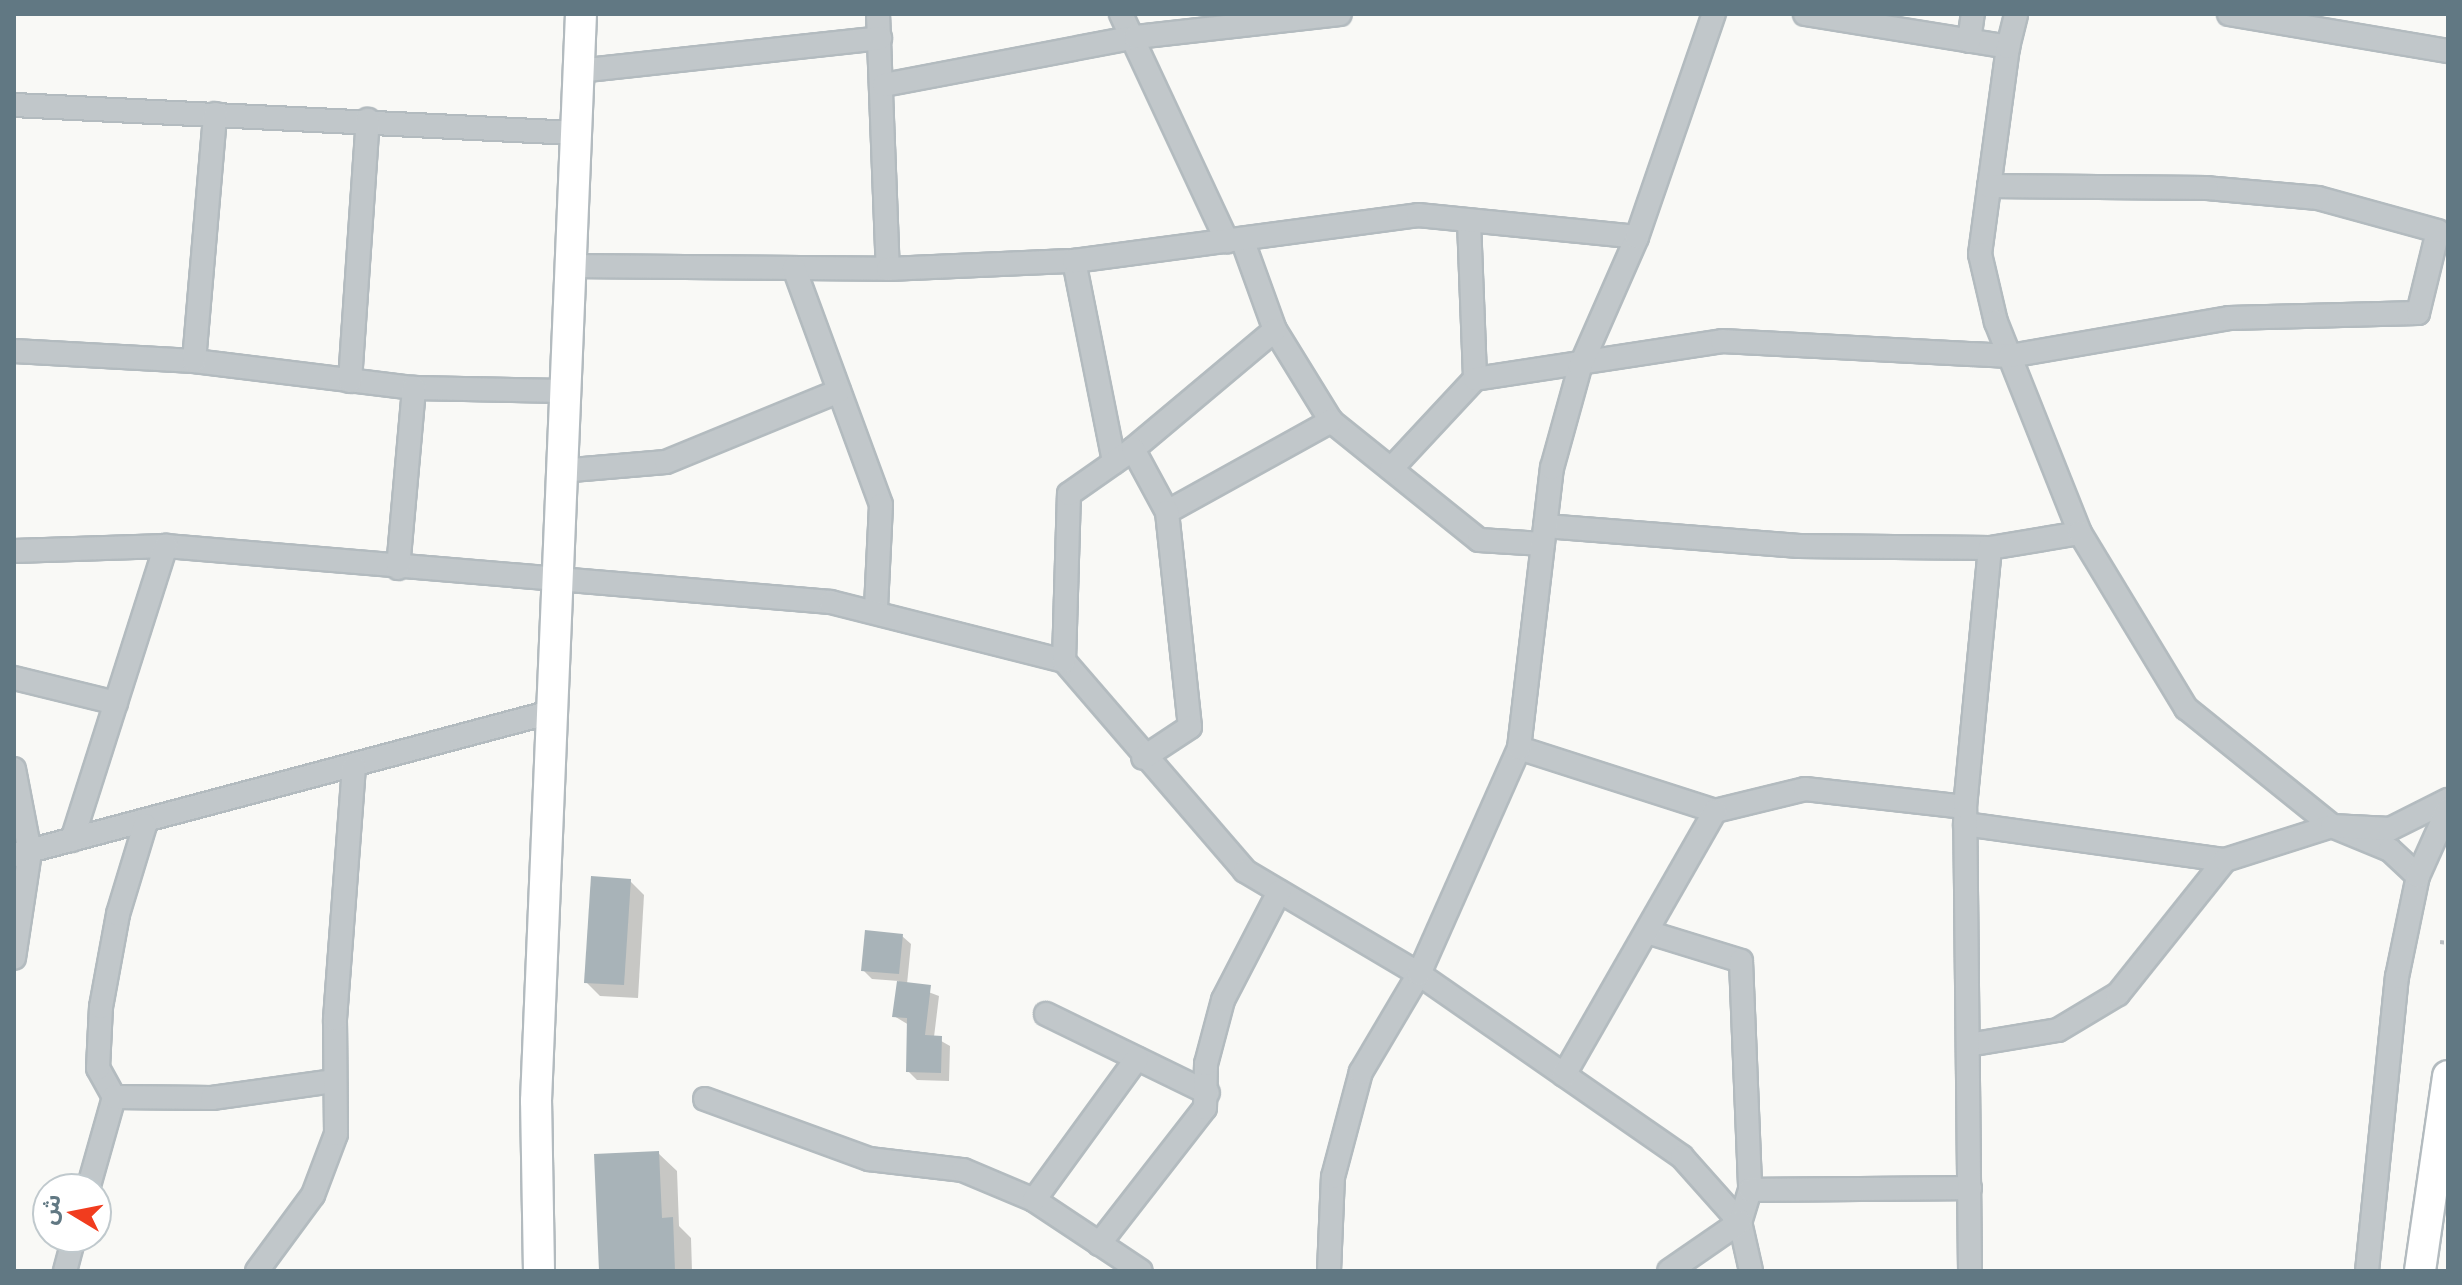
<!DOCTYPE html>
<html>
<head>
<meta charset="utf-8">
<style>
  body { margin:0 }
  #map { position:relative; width:2462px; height:1285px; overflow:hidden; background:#f9f9f6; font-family:"Golos Text","Noto Sans Arabic",sans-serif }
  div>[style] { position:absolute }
  .shadow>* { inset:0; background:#0003 }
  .building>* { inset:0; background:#a8b3b8 }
  .path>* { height:4px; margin-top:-2px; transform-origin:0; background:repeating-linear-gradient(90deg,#bbbfc2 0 4px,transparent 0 8px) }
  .roads { filter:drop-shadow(2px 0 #b3bbbf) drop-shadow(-2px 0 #b3bbbf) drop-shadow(0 2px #b3bbbf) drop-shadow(0 -2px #b3bbbf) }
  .street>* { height:22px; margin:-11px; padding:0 11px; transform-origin:11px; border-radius:11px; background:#c1c7ca }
  .secondary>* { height:30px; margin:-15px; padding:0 15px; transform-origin:15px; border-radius:15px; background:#fff }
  span { translate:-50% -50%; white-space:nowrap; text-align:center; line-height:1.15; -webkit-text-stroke:8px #fff; paint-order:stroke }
  .frame { position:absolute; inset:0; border:16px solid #617883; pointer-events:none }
  .north { position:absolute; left:32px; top:1173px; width:80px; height:80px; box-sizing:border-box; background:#fff; border:2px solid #c0c9cd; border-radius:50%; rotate:280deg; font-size:22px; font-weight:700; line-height:32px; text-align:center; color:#617883 }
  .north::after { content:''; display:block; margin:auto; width:28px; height:36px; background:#f13c1e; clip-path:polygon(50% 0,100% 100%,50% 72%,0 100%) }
</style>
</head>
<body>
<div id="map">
  <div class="shadow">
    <i style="clip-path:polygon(630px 881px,644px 895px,638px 998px,600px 996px,586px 982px)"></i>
    <i style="clip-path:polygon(902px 936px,911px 944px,907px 984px,939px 996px,934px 1037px,950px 1046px,949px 1081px,917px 1080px,908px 1071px,909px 1025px,894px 1016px,899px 981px,872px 979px,863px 970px)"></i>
    <i style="clip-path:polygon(658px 1153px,677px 1171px,679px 1226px,691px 1238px,692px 1271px,601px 1271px)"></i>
  </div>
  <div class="building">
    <i style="clip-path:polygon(591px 876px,631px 879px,624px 985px,584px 983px)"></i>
    <i style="clip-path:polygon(865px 930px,903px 934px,899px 974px,861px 971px)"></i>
    <i style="clip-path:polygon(897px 981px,931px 985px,925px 1035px,942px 1036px,941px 1073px,906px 1072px,907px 1018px,892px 1017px)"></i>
    <i style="clip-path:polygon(659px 1151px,662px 1218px,673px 1217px,675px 1271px,599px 1271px,594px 1154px)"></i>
  </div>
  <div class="path">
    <i style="left:2440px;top:942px;width:8px;rotate:7deg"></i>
  </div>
  <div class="roads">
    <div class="street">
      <i style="left:878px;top:14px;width:255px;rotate:87.8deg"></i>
      <i style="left:1121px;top:14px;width:251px;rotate:65deg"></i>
      <i style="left:1805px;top:14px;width:206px;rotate:9.2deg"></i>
      <i style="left:2008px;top:47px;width:209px;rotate:97.7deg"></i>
      <i style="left:1980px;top:254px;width:70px;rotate:76.8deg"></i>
      <i style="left:1996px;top:322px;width:227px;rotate:68.3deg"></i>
      <i style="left:2229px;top:14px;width:222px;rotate:9.6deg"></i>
      <i style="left:1969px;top:41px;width:27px;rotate:-82deg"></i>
      <i style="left:2008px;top:47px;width:34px;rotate:-76deg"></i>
      <i style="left:578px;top:71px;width:304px;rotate:-6.2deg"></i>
      <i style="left:884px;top:85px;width:257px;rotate:-10.8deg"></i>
      <i style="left:1136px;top:37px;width:205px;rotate:-6.4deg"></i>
      <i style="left:14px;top:105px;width:562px;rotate:2.86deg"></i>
      <i style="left:1469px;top:221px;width:158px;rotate:87.8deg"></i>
      <i style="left:1242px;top:239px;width:97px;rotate:70.1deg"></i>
      <i style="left:1275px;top:330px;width:107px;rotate:58.4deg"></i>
      <i style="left:1331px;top:421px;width:190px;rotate:38.8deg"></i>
      <i style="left:1479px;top:540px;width:64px;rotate:3.6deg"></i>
      <i style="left:1074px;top:261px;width:205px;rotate:78.7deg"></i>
      <i style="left:569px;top:266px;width:319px;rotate:0.5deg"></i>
      <i style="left:888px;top:269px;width:186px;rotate:-2.5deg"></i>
      <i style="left:1074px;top:261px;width:347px;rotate:-7.6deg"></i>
      <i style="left:1418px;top:215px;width:220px;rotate:5.7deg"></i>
      <i style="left:794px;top:268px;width:252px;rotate:69.8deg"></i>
      <i style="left:881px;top:505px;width:103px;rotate:92.8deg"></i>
      <i style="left:14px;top:351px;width:180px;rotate:3.2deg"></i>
      <i style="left:194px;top:361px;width:222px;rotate:7deg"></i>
      <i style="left:414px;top:388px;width:150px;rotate:1.1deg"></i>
      <i style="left:194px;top:361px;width:248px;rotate:-85.1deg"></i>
      <i style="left:350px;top:381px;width:262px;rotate:-86.1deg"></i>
      <i style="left:1133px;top:449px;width:185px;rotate:-40deg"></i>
      <i style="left:1391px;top:469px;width:123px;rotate:-47deg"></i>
      <i style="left:1475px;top:379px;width:250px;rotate:-8.7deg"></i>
      <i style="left:1722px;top:341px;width:288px;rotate:3deg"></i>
      <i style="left:2010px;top:356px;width:222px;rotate:-9.8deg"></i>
      <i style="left:2229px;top:318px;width:189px;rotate:-1.5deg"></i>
      <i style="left:2418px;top:313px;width:84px;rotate:-76.3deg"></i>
      <i style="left:2438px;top:231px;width:124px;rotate:-164.6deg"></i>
      <i style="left:2318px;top:198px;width:111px;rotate:-174.9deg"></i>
      <i style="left:2207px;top:188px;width:218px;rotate:-179.5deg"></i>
      <i style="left:560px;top:471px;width:106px;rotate:-4.9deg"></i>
      <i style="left:666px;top:462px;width:187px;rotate:-22.3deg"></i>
      <i style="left:1167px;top:512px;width:188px;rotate:-29deg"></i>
      <i style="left:1545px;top:526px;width:255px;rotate:4.5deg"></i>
      <i style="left:1799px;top:546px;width:191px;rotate:0.6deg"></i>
      <i style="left:1990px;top:548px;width:91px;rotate:-9.5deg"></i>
      <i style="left:2080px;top:533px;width:205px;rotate:58.8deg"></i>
      <i style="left:2186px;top:708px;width:188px;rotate:38.9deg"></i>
      <i style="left:2332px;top:826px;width:63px;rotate:22.5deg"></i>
      <i style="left:2390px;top:850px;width:38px;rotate:43deg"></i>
      <i style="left:14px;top:551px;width:152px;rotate:-1.9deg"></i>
      <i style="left:166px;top:546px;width:667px;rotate:4.81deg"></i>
      <i style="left:831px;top:602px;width:240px;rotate:14.2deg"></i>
      <i style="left:1064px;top:661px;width:277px;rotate:49.2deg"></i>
      <i style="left:1245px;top:871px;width:202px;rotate:30.6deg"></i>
      <i style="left:1419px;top:974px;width:320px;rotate:34.8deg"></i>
      <i style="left:1682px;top:1157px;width:87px;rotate:48.3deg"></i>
      <i style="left:1740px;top:1222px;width:50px;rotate:77.3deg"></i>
      <i style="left:398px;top:568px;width:181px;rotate:-84.9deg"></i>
      <i style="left:1064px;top:661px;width:167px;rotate:-88.3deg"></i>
      <i style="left:1069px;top:494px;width:78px;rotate:-35.1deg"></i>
      <i style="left:1133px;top:449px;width:72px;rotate:61.6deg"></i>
      <i style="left:1167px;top:512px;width:216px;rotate:83.9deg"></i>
      <i style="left:1190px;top:727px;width:56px;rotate:146.6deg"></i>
      <i style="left:14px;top:678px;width:105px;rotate:13.8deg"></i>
      <i style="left:1519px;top:748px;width:206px;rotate:17.8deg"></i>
      <i style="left:1715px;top:811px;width:93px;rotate:-13.7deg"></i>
      <i style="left:1805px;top:789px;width:161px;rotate:6.4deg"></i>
      <i style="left:14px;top:769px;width:85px;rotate:79.1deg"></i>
      <i style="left:30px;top:852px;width:107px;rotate:98.6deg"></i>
      <i style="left:1965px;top:824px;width:262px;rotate:7.9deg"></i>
      <i style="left:72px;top:840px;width:309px;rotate:-72.3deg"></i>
      <i style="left:14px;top:855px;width:556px;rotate:-14.91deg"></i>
      <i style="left:1647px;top:932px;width:98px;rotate:17.1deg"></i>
      <i style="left:1741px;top:961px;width:229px;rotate:87.7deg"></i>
      <i style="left:1750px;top:1190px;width:34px;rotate:107deg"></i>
      <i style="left:1740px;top:1222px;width:86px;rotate:145.4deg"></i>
      <i style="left:1046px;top:1014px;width:180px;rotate:26deg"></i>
      <i style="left:1968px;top:1045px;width:91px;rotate:-9.5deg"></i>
      <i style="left:2058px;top:1030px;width:70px;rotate:-31deg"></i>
      <i style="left:2118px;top:994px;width:171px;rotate:-51.4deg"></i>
      <i style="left:2225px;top:860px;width:112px;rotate:-17.6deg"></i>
      <i style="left:2332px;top:826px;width:58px;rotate:3deg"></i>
      <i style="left:2390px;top:829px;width:65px;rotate:-26.6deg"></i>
      <i style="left:1564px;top:1075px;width:304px;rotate:-60.2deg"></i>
      <i style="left:114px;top:1097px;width:33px;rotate:-119deg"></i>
      <i style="left:98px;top:1068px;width:61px;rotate:-87.2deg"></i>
      <i style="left:101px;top:1007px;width:95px;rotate:-79.6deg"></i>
      <i style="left:118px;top:914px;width:93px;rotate:-73.1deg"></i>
      <i style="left:705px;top:1099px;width:175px;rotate:20.1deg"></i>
      <i style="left:869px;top:1159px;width:95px;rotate:6.7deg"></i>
      <i style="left:963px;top:1170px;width:77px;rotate:22.9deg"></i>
      <i style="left:1034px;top:1200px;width:128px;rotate:33.6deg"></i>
      <i style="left:88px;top:1189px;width:96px;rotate:-74.2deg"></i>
      <i style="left:114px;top:1097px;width:98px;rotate:0.6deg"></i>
      <i style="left:212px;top:1098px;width:122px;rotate:-8deg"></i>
      <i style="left:1750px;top:1190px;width:220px;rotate:-0.5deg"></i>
      <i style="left:1034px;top:1200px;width:175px;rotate:-54deg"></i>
      <i style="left:1099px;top:1244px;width:172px;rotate:-52.1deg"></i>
      <i style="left:1205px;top:1108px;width:44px;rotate:-88.7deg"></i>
      <i style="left:1206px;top:1064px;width:66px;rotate:-75.1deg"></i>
      <i style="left:1223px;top:1000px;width:122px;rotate:-62.6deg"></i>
      <i style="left:65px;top:1271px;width:35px;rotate:-75deg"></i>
      <i style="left:257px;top:1271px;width:94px;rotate:-53.6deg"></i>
      <i style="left:313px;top:1195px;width:65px;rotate:-69.3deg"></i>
      <i style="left:336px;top:1134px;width:115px;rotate:-90.5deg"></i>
      <i style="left:335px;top:1019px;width:253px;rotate:-85.7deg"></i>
      <i style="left:1329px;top:1271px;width:94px;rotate:-87.6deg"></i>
      <i style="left:1333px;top:1177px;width:109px;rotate:-75.1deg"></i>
      <i style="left:1361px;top:1072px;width:114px;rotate:-59.4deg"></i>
      <i style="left:1419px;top:974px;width:247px;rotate:-66.1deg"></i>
      <i style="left:1519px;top:748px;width:282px;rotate:-83.3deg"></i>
      <i style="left:1552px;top:468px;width:105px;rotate:-74.5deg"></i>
      <i style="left:1580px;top:367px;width:142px;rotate:-66.3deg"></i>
      <i style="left:1637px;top:237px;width:236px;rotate:-71deg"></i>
      <i style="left:1970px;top:1271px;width:464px;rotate:-90.6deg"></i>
      <i style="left:1965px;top:807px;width:260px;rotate:-84.5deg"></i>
      <i style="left:2367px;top:1271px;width:296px;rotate:-84.2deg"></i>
      <i style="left:2397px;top:977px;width:103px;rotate:-78.3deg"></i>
      <i style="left:2418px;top:876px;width:73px;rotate:-65.9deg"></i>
    </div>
    <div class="secondary">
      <i style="left:539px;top:1271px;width:170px;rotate:-91deg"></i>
      <i style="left:536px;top:1101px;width:1088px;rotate:-87.63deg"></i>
      <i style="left:2420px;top:1271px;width:197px;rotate:-81.8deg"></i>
    </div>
  </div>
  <div class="frame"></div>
  <div class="north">ش</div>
</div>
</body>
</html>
